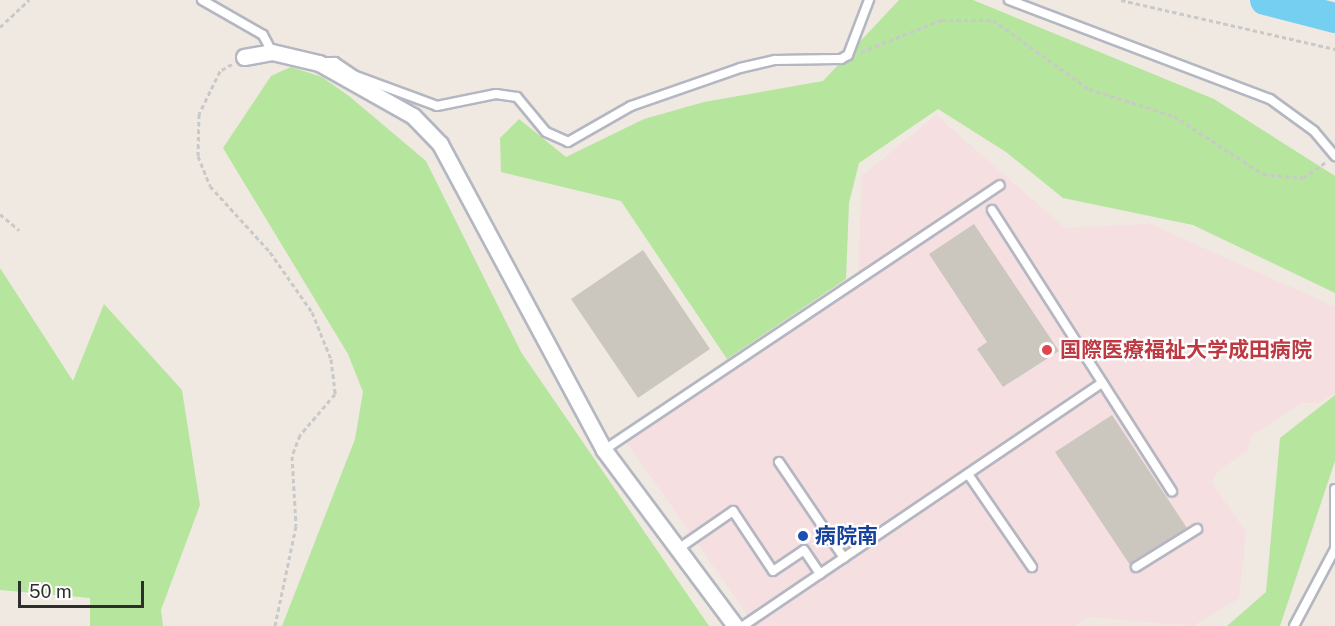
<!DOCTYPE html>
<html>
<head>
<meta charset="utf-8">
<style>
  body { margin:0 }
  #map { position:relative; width:1335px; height:626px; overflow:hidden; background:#efe9e1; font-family:"Public Sans","Noto Sans JP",sans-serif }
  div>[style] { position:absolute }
  .medical>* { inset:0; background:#f5dfe0 }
  .green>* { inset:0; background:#b6e59e }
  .river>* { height:30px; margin:-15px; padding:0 15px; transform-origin:15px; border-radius:15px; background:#75cff0 }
  .building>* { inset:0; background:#cbc7bf }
  .path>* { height:3px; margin-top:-1.5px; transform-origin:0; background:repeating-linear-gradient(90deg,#c9c9c9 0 4.5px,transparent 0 7.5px) }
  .roads { filter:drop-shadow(2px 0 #b4b7c1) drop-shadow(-2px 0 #b4b7c1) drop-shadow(0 2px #b4b7c1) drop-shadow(0 -2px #b4b7c1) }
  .service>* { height:8px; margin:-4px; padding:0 4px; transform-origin:4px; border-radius:4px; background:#fff }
  .minor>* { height:15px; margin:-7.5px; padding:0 7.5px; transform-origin:7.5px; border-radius:7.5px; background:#fff }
  .dots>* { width:16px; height:16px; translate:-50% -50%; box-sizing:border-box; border:3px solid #fff; border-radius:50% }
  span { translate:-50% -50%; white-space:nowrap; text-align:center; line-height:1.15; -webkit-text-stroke:4.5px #fff; paint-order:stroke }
  .health-label { font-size:21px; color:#be3a42; font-weight:700 }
  .left { translate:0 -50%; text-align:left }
  .transit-label { font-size:21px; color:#164399; font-weight:700 }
  .scale { position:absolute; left:18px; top:581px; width:126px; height:27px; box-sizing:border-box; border:3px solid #2e2e2e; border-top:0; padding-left:8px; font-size:18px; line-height:21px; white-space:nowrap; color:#2e2e2e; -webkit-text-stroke:4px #fff; paint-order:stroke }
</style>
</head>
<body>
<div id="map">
  <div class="medical">
    <i style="clip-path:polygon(936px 115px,1065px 228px,1150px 224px,1335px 307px,1335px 393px,1319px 403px,1302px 403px,1252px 435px,1247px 451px,1217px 472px,1212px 483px,1246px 532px,1239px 598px,1193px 626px,1088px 617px,1075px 626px,755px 626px,626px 441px,858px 283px,862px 176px)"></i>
  </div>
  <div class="green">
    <i style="clip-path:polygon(899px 0,973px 0,1214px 99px,1335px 176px,1335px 293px,1193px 225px,1063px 198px,1006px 152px,938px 109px,859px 163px,849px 203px,846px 279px,727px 359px,621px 201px,501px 172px,500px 138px,519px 119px,566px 157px,644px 119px,704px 102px,823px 81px)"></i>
    <i style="clip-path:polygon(291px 67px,322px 77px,349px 96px,426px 161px,521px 352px,709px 626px,282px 626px,355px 439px,363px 392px,348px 354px,223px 148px,271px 76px)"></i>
    <i style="clip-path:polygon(0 268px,73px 381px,104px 304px,182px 390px,200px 505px,161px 610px,163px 626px,90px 626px,90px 598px,0 590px)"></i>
    <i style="clip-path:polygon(1335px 395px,1335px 461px,1280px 626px,1227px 626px,1266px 592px,1280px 438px)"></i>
  </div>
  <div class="river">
    <i style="left:1265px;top:0;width:72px;rotate:14.4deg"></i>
  </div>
  <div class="building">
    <i style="clip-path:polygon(974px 224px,1059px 351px,1003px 387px,977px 349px,987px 342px,929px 254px)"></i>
    <i style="clip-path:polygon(643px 250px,710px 349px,638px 398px,571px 299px)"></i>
    <i style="clip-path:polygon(1112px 415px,1187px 528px,1130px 565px,1055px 452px)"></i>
  </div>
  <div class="path">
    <i style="left:1121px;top:0;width:220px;rotate:12.9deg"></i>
    <i style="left:0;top:27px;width:40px;rotate:-43deg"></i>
    <i style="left:861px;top:52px;width:86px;rotate:-21.8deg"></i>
    <i style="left:941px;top:20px;width:52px"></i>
    <i style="left:993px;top:20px;width:118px;rotate:35.7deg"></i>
    <i style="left:1089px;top:89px;width:89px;rotate:17.6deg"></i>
    <i style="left:1174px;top:116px;width:106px;rotate:33.1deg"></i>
    <i style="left:1263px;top:174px;width:40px;rotate:5.7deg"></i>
    <i style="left:1303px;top:178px;width:28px;rotate:-35deg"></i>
    <i style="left:232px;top:64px;width:14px;rotate:150deg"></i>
    <i style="left:220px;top:71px;width:48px;rotate:116deg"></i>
    <i style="left:199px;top:114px;width:42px;rotate:91.4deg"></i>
    <i style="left:198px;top:156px;width:32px;rotate:68deg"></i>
    <i style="left:210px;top:186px;width:89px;rotate:47.7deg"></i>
    <i style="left:270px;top:252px;width:73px;rotate:55deg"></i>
    <i style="left:312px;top:312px;width:51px;rotate:68deg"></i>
    <i style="left:331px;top:359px;width:35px;rotate:83deg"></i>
    <i style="left:335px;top:394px;width:54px;rotate:130.5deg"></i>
    <i style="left:300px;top:435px;width:22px;rotate:111deg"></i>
    <i style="left:292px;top:456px;width:70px;rotate:86.7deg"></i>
    <i style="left:296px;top:526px;width:102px;rotate:101.9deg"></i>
    <i style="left:0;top:214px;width:25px;rotate:40deg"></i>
  </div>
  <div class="roads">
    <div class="service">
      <i style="left:202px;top:0;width:70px;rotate:29.8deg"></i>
      <i style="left:263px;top:35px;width:19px;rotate:62deg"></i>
      <i style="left:1009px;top:0;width:279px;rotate:20.8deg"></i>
      <i style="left:1270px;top:99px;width:54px;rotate:36deg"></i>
      <i style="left:1314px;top:131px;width:33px;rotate:50deg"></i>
      <i style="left:322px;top:62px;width:13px"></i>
      <i style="left:335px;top:62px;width:25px;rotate:34deg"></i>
      <i style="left:356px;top:76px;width:86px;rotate:20.3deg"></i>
      <i style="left:437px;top:106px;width:60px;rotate:-11.5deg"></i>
      <i style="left:496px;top:94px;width:21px;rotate:8deg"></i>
      <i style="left:517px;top:97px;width:45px;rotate:50.4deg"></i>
      <i style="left:546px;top:132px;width:24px;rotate:24deg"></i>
      <i style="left:568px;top:142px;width:73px;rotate:-29.7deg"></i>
      <i style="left:631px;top:106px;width:115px;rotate:-19.2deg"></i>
      <i style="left:740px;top:68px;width:36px;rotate:-13deg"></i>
      <i style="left:775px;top:60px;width:66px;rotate:-0.9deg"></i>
      <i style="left:841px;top:59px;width:8px;rotate:-30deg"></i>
      <i style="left:848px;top:55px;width:59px;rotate:-69.1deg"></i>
      <i style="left:992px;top:210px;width:334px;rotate:57.4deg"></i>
      <i style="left:604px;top:450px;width:476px;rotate:-33.8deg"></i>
      <i style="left:779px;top:462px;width:116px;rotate:55.9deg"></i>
      <i style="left:968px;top:474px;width:113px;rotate:55.5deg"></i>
      <i style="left:678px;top:549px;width:67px;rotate:-34.6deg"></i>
      <i style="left:733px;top:511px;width:72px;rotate:56.3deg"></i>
      <i style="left:773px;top:571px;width:37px;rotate:-34deg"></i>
      <i style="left:804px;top:550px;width:29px;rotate:56deg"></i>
      <i style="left:1136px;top:567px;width:72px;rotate:-31.9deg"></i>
      <i style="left:743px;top:626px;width:434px;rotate:-34.1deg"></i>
      <i style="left:1294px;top:626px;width:87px;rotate:-62deg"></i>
      <i style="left:1335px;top:549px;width:60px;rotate:-90deg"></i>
    </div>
    <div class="minor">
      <i style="left:244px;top:57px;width:28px;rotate:-10deg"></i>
      <i style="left:272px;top:52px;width:48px;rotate:13.2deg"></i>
      <i style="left:319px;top:63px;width:108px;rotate:29.4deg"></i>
      <i style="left:413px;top:116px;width:39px;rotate:46deg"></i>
      <i style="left:440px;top:144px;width:347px;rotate:61.8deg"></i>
      <i style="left:604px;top:450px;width:219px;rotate:53.3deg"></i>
    </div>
  </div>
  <div class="dots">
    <i style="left:1047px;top:350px;background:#e0444e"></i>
    <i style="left:803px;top:536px;background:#1a4fb4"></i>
  </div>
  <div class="health-label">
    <span class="left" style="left:1060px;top:350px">国際医療福祉大学成田病院</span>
  </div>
  <div class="transit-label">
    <span class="left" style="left:815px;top:536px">病院南</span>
  </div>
  <div class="scale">50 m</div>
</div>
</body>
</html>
